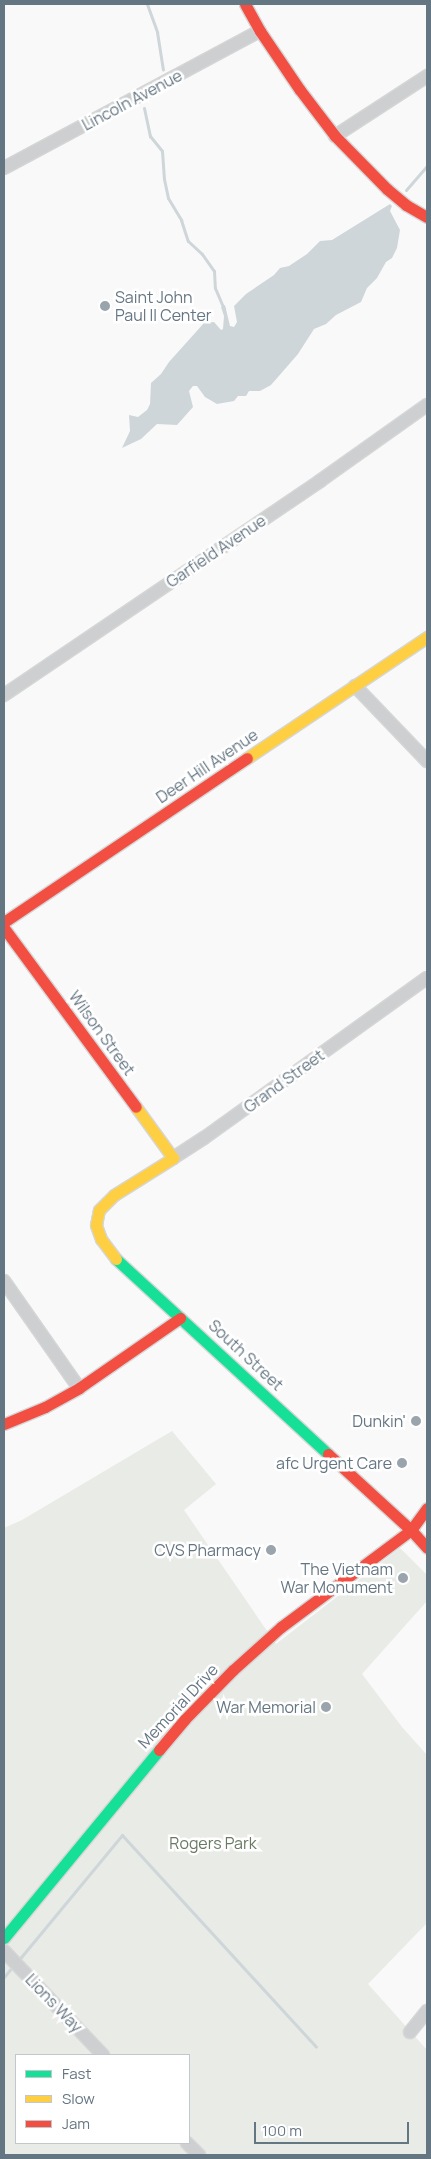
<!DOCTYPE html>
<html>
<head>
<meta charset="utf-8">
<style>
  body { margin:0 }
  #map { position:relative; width:431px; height:2159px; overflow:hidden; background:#f9f9f9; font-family:Manrope,sans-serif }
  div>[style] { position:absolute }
  .green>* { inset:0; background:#e8ebe6 }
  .water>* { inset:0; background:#ced6d9 }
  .stream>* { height:3px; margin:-1.5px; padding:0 1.5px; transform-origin:1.5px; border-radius:1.5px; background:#ced6d9 }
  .roads { filter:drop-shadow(1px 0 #d5d6d7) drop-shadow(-1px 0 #d5d6d7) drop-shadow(0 1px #d5d6d7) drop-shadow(0 -1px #d5d6d7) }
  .street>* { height:12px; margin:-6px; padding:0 6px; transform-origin:6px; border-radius:6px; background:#cecfd0 }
  .fast>* { height:11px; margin:-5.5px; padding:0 5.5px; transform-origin:5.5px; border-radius:5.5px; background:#16e098 }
  .slow>* { height:11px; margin:-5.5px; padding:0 5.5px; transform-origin:5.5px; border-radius:5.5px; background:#ffcf43 }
  .jam>* { height:11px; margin:-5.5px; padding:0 5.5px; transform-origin:5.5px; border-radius:5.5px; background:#f24e42 }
  .dots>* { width:14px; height:14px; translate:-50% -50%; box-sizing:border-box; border:2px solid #fff; border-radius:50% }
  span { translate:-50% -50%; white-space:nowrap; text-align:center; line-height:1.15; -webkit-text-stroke:5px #fff; paint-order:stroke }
  .street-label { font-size:16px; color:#657683 }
  .poi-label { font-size:16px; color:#657683 }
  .left { translate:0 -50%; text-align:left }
  .right { translate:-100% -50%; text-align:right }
  .park-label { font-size:16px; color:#687a64 }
  .frame { position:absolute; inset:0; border:5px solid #657683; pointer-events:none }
  .legend { position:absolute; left:15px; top:2054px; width:175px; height:90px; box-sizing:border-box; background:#fff; border:1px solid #c1c8cd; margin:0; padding:6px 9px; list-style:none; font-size:15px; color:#657683 }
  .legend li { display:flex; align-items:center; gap:10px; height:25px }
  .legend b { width:25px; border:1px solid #c1c8cd }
  .scale { position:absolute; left:254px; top:2122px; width:155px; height:22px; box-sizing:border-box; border:2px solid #657683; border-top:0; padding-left:6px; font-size:15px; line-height:18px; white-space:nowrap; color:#657683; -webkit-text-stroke:4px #fff; paint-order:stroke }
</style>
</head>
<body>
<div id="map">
  <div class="green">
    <i style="clip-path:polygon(evenodd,172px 1431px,216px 1484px,184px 1510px,276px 1644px,400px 1548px,427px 1575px,427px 1601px,362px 1674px,402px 1727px,427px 1755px,427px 1923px,368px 1984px,427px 2050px,427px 2155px,4px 2155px,4px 1528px,22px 1520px,172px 1431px,16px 2055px,189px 2055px,189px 2143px,16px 2143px,16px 2055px)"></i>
  </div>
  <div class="water">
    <i style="clip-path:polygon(390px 204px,392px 206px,390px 211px,400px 230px,397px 248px,392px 258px,386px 262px,377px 278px,367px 288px,361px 302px,336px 315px,326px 324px,314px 329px,298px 354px,271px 385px,260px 391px,249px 391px,246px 396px,238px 396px,234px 401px,217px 404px,205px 397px,197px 386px,193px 386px,189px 391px,193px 407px,177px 425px,157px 424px,141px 439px,122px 448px,130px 431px,129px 415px,138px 417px,147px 410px,150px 404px,151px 383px,161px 374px,169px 362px,204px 323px,214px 322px,221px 330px,223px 329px,224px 316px,221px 307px,225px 305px,230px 326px,234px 327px,237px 322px,234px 306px,246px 294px,274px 275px,280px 268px,289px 266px,307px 254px,320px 241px,332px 240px)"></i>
  </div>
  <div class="stream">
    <i style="left:147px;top:4px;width:30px;rotate:70deg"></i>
    <i style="left:157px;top:32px;width:38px;rotate:81deg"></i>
    <i style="left:144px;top:108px;width:29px;rotate:78deg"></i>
    <i style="left:150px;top:136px;width:19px;rotate:51deg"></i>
    <i style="left:162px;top:151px;width:28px;rotate:86deg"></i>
    <i style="left:164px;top:179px;width:19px;rotate:78deg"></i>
    <i style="left:168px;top:198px;width:26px;rotate:59deg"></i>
    <i style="left:181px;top:220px;width:22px;rotate:72deg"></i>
    <i style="left:188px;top:241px;width:19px;rotate:43deg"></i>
    <i style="left:202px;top:254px;width:21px;rotate:55deg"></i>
    <i style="left:214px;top:271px;width:17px;rotate:87deg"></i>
    <i style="left:215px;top:288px;width:23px;rotate:67deg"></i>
    <i style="left:406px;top:190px;width:32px;rotate:-49deg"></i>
    <i style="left:17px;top:1962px;width:165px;rotate:-50.4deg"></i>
    <i style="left:122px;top:1835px;width:287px;rotate:47.5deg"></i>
    <i style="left:4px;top:1977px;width:14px;rotate:-51deg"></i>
  </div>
  <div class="roads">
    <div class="street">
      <i style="left:335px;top:136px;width:110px;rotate:-33.1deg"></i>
      <i style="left:4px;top:168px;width:290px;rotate:-28.2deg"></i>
      <i style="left:355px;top:686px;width:104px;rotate:46.2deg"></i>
      <i style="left:4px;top:695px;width:382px;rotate:-34.1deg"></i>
      <i style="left:320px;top:481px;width:131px;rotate:-35.4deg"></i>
      <i style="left:173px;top:1158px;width:37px;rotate:-33deg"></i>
      <i style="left:204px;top:1138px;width:274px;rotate:-35.7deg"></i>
      <i style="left:4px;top:1281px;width:131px;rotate:55deg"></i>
      <i style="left:4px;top:1951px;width:144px;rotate:46.4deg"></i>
      <i style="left:410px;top:2032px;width:27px;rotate:-51deg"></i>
      <i style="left:187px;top:2143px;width:17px;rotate:45deg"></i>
    </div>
    <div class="fast">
      <i style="left:116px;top:1259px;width:288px;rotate:42.6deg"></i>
      <i style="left:4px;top:1938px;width:244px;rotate:-50.5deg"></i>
    </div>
    <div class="slow">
      <i style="left:247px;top:758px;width:217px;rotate:-33.9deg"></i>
      <i style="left:116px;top:1259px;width:25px;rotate:-127deg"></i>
      <i style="left:101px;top:1239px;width:15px;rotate:-110deg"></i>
      <i style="left:96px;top:1225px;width:15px;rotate:-79deg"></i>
      <i style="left:99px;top:1210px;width:21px;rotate:-45deg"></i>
      <i style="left:114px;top:1195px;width:70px;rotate:-32.1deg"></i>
      <i style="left:173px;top:1158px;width:63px;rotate:-126deg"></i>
    </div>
    <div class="jam">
      <i style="left:245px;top:4px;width:31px;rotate:61deg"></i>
      <i style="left:260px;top:31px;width:71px;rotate:55.9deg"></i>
      <i style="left:300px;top:90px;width:58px;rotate:52.7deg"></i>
      <i style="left:335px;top:136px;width:74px;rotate:45.5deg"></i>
      <i style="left:387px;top:189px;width:25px;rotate:40deg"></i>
      <i style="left:406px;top:205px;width:24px;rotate:30deg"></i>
      <i style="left:4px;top:922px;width:293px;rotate:-34deg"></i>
      <i style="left:4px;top:928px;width:222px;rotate:53.6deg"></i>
      <i style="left:4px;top:1424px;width:44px;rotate:-22.5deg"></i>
      <i style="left:45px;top:1407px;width:39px;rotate:-29deg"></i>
      <i style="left:79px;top:1388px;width:123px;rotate:-34.7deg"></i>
      <i style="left:328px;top:1454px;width:113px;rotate:42.5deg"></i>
      <i style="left:411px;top:1530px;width:24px;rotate:48deg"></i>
      <i style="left:159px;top:1750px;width:40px;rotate:-50deg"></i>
      <i style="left:185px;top:1719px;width:69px;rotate:-45.6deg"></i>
      <i style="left:233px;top:1670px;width:64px;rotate:-41.9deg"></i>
      <i style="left:281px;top:1627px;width:162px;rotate:-36.7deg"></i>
      <i style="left:411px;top:1530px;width:27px;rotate:-54deg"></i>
    </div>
  </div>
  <div class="dots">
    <i style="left:105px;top:306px;background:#99a4ac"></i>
    <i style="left:416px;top:1421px;background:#99a4ac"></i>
    <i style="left:402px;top:1463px;background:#99a4ac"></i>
    <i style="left:271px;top:1550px;background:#99a4ac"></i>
    <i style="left:403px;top:1578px;background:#99a4ac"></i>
    <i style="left:326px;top:1707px;background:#99a4ac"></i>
  </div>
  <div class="street-label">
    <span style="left:132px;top:100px;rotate:-28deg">Lincoln Avenue</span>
    <span style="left:216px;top:551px;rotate:-34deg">Garfield Avenue</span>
    <span style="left:207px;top:766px;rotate:-34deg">Deer Hill Avenue</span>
    <span style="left:102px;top:1033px;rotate:54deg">Wilson Street</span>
    <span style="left:284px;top:1081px;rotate:-36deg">Grand Street</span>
    <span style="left:246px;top:1355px;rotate:43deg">South Street</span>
    <span style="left:178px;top:1706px;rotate:-47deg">Memorial Drive</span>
    <span style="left:54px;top:2003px;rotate:46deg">Lions Way</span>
  </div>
  <div class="poi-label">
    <span class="left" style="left:115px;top:306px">Saint John<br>Paul II Center</span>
    <span class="right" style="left:406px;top:1421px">Dunkin'</span>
    <span class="right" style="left:392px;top:1463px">afc Urgent Care</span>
    <span class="right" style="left:261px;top:1550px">CVS Pharmacy</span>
    <span class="right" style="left:393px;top:1578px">The Vietnam<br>War Monument</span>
    <span class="right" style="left:316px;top:1707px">War Memorial</span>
  </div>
  <div class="park-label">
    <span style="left:213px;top:1843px">Rogers Park</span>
  </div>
  <div class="frame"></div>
  <ul class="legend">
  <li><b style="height:6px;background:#16e098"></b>Fast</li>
  <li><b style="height:6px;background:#ffcf43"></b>Slow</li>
  <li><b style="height:6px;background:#f24e42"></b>Jam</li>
  </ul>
  <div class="scale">100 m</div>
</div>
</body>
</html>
